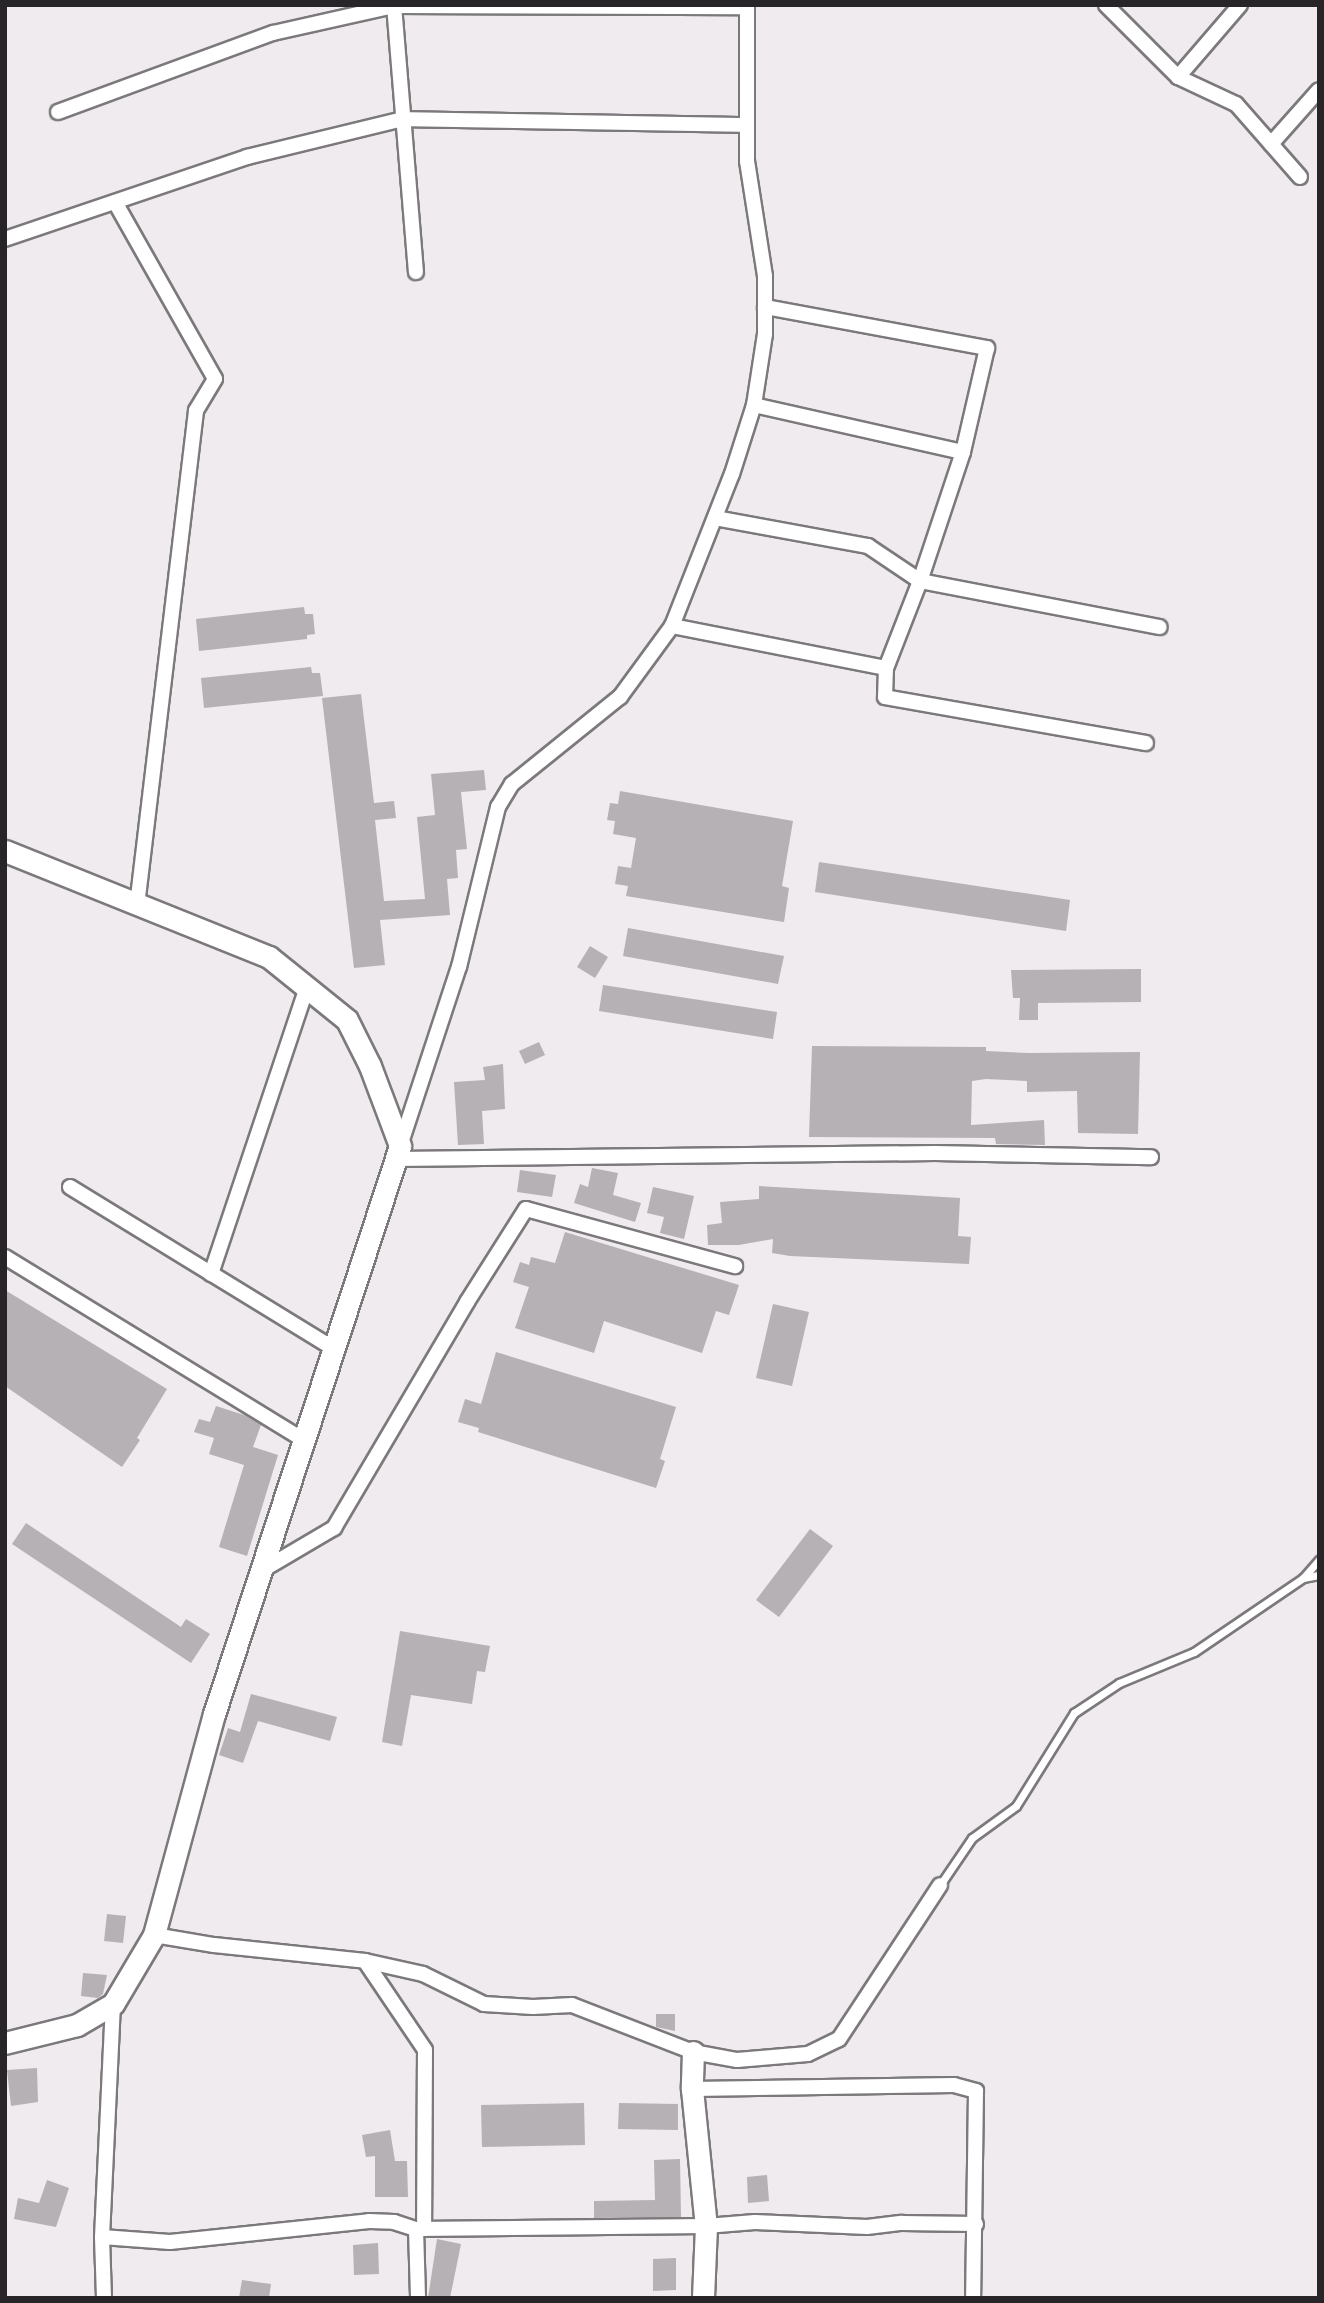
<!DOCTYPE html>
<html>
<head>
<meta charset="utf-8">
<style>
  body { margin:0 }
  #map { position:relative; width:1324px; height:2303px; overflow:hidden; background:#efebef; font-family:"Asap Condensed",sans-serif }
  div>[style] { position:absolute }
  .building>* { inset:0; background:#b5b1b5 }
  .roads { filter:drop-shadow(2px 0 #7c797d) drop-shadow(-2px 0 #7c797d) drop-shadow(0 2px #7c797d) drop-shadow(0 -2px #7c797d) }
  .lane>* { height:7px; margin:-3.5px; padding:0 3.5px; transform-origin:3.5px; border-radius:3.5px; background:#fff }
  .street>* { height:14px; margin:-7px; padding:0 7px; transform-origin:7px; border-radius:7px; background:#fff }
  .secondary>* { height:21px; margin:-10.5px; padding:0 10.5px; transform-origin:10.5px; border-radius:10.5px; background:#fff }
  span { translate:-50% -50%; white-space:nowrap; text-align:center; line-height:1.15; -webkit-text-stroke:7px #fff; paint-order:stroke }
  .frame { position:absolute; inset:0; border:7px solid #272527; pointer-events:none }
</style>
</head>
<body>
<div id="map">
  <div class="building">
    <i style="clip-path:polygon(304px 607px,305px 614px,313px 614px,315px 634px,307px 635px,307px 639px,199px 651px,196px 619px)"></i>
    <i style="clip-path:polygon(311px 667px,312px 673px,320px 673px,323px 696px,204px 708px,201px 678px)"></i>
    <i style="clip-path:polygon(361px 694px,374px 803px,394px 801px,396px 818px,375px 820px,384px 901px,425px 899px,417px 817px,435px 815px,431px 774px,484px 770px,486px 790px,461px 792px,467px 849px,456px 850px,458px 878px,447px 879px,450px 915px,380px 920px,385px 965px,354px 968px,322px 698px)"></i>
    <i style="clip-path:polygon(620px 791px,793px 821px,782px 886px,789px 888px,784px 922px,626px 896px,628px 886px,615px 884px,618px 866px,631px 868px,636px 838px,613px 834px,615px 821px,607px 820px,610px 803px,618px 804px)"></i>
    <i style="clip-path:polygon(819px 862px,1070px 900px,1066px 931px,815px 892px)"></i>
    <i style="clip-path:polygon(628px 928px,784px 956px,778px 984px,623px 956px)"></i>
    <i style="clip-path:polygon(590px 946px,608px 957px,595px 978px,577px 967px)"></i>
    <i style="clip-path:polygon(1141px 969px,1141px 1002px,1038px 1003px,1038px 1020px,1019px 1020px,1020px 998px,1013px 998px,1011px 970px)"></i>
    <i style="clip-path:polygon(603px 985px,777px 1012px,773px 1039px,599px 1011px)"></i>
    <i style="clip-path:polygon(539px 1042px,545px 1055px,525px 1064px,519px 1051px)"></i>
    <i style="clip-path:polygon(812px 1046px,986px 1047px,986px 1051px,1028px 1053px,1140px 1052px,1138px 1134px,1078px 1133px,1077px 1091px,1027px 1092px,1027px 1081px,986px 1079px,972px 1081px,971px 1125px,1044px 1120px,1045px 1145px,996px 1144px,995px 1138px,809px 1137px)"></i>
    <i style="clip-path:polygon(503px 1064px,505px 1109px,482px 1111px,484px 1144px,458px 1145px,454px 1082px,485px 1080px,483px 1067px)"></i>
    <i style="clip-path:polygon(592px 1168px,618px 1173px,613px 1195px,641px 1203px,635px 1222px,574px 1203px,580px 1184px,588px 1187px)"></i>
    <i style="clip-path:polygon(520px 1170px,556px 1175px,552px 1197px,517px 1192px)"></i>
    <i style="clip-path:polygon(759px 1186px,960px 1198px,958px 1236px,971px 1237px,969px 1264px,790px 1256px,772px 1253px,773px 1239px,739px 1245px,708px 1245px,707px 1225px,722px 1223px,720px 1202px,759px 1199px)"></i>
    <i style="clip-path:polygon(653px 1187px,694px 1196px,684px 1239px,660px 1233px,664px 1217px,647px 1213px)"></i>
    <i style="clip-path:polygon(565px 1232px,739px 1285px,729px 1315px,716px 1311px,702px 1353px,604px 1321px,594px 1353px,515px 1328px,529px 1287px,513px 1282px,520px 1262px,529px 1265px,531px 1257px,555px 1263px)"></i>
    <i style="clip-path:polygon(5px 1290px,167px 1389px,137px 1438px,140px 1440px,122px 1467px,5px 1386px)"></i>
    <i style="clip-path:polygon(773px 1304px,809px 1312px,792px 1386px,756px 1378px)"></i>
    <i style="clip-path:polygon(496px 1352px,676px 1407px,660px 1459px,665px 1461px,656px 1488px,478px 1432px,479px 1428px,458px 1422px,465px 1399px,481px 1404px)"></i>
    <i style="clip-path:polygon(216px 1406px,244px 1415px,261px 1425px,253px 1447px,278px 1455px,247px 1556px,219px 1547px,244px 1465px,209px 1454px,214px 1438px,194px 1432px,199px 1419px,210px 1422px)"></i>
    <i style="clip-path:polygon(26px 1523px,181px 1627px,186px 1619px,210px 1634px,191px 1663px,12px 1544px)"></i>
    <i style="clip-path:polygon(810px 1529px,833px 1546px,779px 1617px,756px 1600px)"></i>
    <i style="clip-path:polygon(400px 1631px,490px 1646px,485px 1672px,477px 1671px,472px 1704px,411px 1695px,402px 1746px,382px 1742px)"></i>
    <i style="clip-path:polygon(251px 1694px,337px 1717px,330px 1741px,258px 1721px,243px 1763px,219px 1755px,228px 1728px,240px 1732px)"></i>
    <i style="clip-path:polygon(107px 1914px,126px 1916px,123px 1943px,104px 1941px)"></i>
    <i style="clip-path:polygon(83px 1973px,107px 1975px,103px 1994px,98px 1998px,81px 1996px)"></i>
    <i style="clip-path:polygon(656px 2014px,675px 2014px,675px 2031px,656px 2027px)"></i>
    <i style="clip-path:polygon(37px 2068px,38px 2102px,11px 2106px,7px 2070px)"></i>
    <i style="clip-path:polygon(584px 2103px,585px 2145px,482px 2147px,481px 2105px)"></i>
    <i style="clip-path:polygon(619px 2103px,678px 2104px,678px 2130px,618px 2129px)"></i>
    <i style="clip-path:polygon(390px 2130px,395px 2161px,407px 2161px,408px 2197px,375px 2197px,375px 2156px,366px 2157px,362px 2135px)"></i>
    <i style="clip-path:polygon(680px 2159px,681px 2217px,594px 2218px,594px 2201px,655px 2200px,654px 2160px)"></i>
    <i style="clip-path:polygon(767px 2175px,769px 2201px,748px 2203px,747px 2177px)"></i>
    <i style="clip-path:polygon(47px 2180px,69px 2188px,56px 2227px,14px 2219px,18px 2198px,39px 2203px)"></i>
    <i style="clip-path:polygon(437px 2239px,461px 2244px,450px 2298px,428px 2298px)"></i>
    <i style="clip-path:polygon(378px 2243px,379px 2274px,354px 2275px,353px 2245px)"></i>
    <i style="clip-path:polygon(676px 2258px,676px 2290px,653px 2291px,653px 2259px)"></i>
    <i style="clip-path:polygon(242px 2280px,271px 2284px,269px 2298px,239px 2298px)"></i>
  </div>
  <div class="roads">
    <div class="lane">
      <i style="left:1304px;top:1577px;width:23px;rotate:-49deg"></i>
      <i style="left:940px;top:1885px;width:57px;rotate:-55.8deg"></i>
      <i style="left:972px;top:1838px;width:54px;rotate:-36deg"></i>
      <i style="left:1016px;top:1806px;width:110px;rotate:-58.1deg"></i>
      <i style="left:1074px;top:1713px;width:54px;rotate:-33.7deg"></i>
      <i style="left:1119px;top:1683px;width:81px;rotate:-22.5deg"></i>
      <i style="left:1194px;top:1652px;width:132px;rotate:-34.2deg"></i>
      <i style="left:1303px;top:1578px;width:16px;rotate:-11deg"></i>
    </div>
    <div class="street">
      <i style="left:394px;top:5px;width:268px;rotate:85.3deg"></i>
      <i style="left:1106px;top:5px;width:102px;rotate:45deg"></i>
      <i style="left:1178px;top:77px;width:64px;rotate:25deg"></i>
      <i style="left:1236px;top:104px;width:97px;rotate:48.8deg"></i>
      <i style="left:1178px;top:77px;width:95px;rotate:-49.3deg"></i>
      <i style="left:58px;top:112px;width:229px;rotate:-20.2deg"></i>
      <i style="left:273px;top:33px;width:124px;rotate:-12.6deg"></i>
      <i style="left:394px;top:6px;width:353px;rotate:0.2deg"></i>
      <i style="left:1271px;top:144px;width:72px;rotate:-48.4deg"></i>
      <i style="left:115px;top:202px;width:203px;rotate:60.5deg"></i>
      <i style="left:215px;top:379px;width:37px;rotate:121deg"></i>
      <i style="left:196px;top:411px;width:497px;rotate:96.8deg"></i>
      <i style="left:5px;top:239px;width:256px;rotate:-18.7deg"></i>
      <i style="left:247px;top:157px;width:161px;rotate:-13.7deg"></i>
      <i style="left:403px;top:119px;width:344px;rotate:1deg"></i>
      <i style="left:765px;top:307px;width:226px;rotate:10.5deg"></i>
      <i style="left:987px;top:348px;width:107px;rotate:103deg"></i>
      <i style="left:963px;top:452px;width:136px;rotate:108.4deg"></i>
      <i style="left:920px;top:581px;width:93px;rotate:111.3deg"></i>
      <i style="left:886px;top:668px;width:29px;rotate:92deg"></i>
      <i style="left:885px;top:697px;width:265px;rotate:10deg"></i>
      <i style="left:754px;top:405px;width:214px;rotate:12.7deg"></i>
      <i style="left:715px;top:518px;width:156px;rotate:10.4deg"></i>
      <i style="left:868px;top:546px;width:63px;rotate:33.9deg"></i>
      <i style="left:920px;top:581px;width:244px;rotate:10.9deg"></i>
      <i style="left:672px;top:626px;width:218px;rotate:11.1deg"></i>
      <i style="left:400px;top:1146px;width:188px;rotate:-71.8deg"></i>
      <i style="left:459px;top:967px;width:165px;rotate:-76.3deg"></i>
      <i style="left:498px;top:807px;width:27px;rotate:-59deg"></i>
      <i style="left:512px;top:784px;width:139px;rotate:-38.9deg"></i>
      <i style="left:620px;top:697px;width:88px;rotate:-53.8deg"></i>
      <i style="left:672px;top:626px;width:163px;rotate:-68.5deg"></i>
      <i style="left:732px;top:474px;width:72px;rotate:-72.3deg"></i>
      <i style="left:754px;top:405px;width:72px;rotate:-81.2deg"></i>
      <i style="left:765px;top:334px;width:58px;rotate:-90deg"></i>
      <i style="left:765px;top:276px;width:116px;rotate:-98.9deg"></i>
      <i style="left:747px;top:161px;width:156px;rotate:-90deg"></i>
      <i style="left:396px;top:1159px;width:539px;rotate:-0.64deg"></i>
      <i style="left:935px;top:1153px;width:216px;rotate:1.1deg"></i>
      <i style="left:70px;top:1187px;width:310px;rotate:31.5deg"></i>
      <i style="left:5px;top:1257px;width:351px;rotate:31.5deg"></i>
      <i style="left:211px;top:1274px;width:303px;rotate:-71.5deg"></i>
      <i style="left:261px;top:1571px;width:85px;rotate:-30.5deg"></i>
      <i style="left:334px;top:1528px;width:262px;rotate:-59.5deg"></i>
      <i style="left:467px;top:1302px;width:110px;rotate:-57.6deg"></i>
      <i style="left:526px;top:1209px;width:217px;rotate:15.3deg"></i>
      <i style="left:154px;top:1935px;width:61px;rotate:9.5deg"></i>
      <i style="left:214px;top:1945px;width:152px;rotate:6deg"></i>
      <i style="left:365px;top:1961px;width:59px;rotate:12.6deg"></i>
      <i style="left:423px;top:1974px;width:68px;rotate:26.2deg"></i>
      <i style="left:484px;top:2004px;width:49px;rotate:3.5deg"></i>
      <i style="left:533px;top:2007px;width:39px;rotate:-3deg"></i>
      <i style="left:572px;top:2005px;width:130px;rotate:21.2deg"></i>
      <i style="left:693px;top:2052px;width:45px;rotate:10.3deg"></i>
      <i style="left:737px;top:2060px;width:71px;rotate:-4.8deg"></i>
      <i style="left:808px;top:2054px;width:34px;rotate:-26deg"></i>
      <i style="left:839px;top:2039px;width:184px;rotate:-56.7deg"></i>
      <i style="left:365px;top:1961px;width:107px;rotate:56deg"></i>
      <i style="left:425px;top:2050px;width:179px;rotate:90.3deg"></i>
      <i style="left:692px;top:2089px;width:262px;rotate:-0.9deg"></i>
      <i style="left:954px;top:2085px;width:23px;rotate:15deg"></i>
      <i style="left:976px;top:2091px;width:207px;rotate:90.8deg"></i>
      <i style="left:416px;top:2229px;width:290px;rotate:-0.6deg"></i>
      <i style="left:706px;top:2226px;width:49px;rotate:-4.7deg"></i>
      <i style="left:755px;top:2222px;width:112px;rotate:2.6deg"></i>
      <i style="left:867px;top:2227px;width:35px;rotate:-7deg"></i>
      <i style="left:902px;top:2223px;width:74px;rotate:0.8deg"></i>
      <i style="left:102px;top:2237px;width:68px;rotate:4.2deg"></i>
      <i style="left:170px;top:2242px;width:200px;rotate:-6deg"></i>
      <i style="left:369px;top:2221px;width:25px;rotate:2deg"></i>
      <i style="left:394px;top:2222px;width:23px;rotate:18deg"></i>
      <i style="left:416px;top:2229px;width:69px;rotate:88.3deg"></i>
      <i style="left:104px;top:2298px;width:61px;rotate:-91.9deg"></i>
      <i style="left:102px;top:2237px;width:233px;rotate:-87.3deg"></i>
    </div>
    <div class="secondary">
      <i style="left:5px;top:851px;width:284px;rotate:21.9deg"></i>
      <i style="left:269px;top:957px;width:100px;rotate:38.9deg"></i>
      <i style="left:347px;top:1020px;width:51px;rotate:63.4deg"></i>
      <i style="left:370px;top:1066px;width:85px;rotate:69.4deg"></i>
      <i style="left:400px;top:1146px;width:598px;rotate:108.13deg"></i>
      <i style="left:214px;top:1714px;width:229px;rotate:105.2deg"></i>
      <i style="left:154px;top:1935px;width:80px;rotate:120.7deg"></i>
      <i style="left:113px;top:2004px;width:42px;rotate:149.7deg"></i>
      <i style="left:77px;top:2025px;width:74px;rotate:166deg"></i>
      <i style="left:693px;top:2052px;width:37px;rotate:92deg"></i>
      <i style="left:692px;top:2089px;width:138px;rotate:84.2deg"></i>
      <i style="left:706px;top:2226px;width:72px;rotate:92.4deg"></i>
    </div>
  </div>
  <div class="frame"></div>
</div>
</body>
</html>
